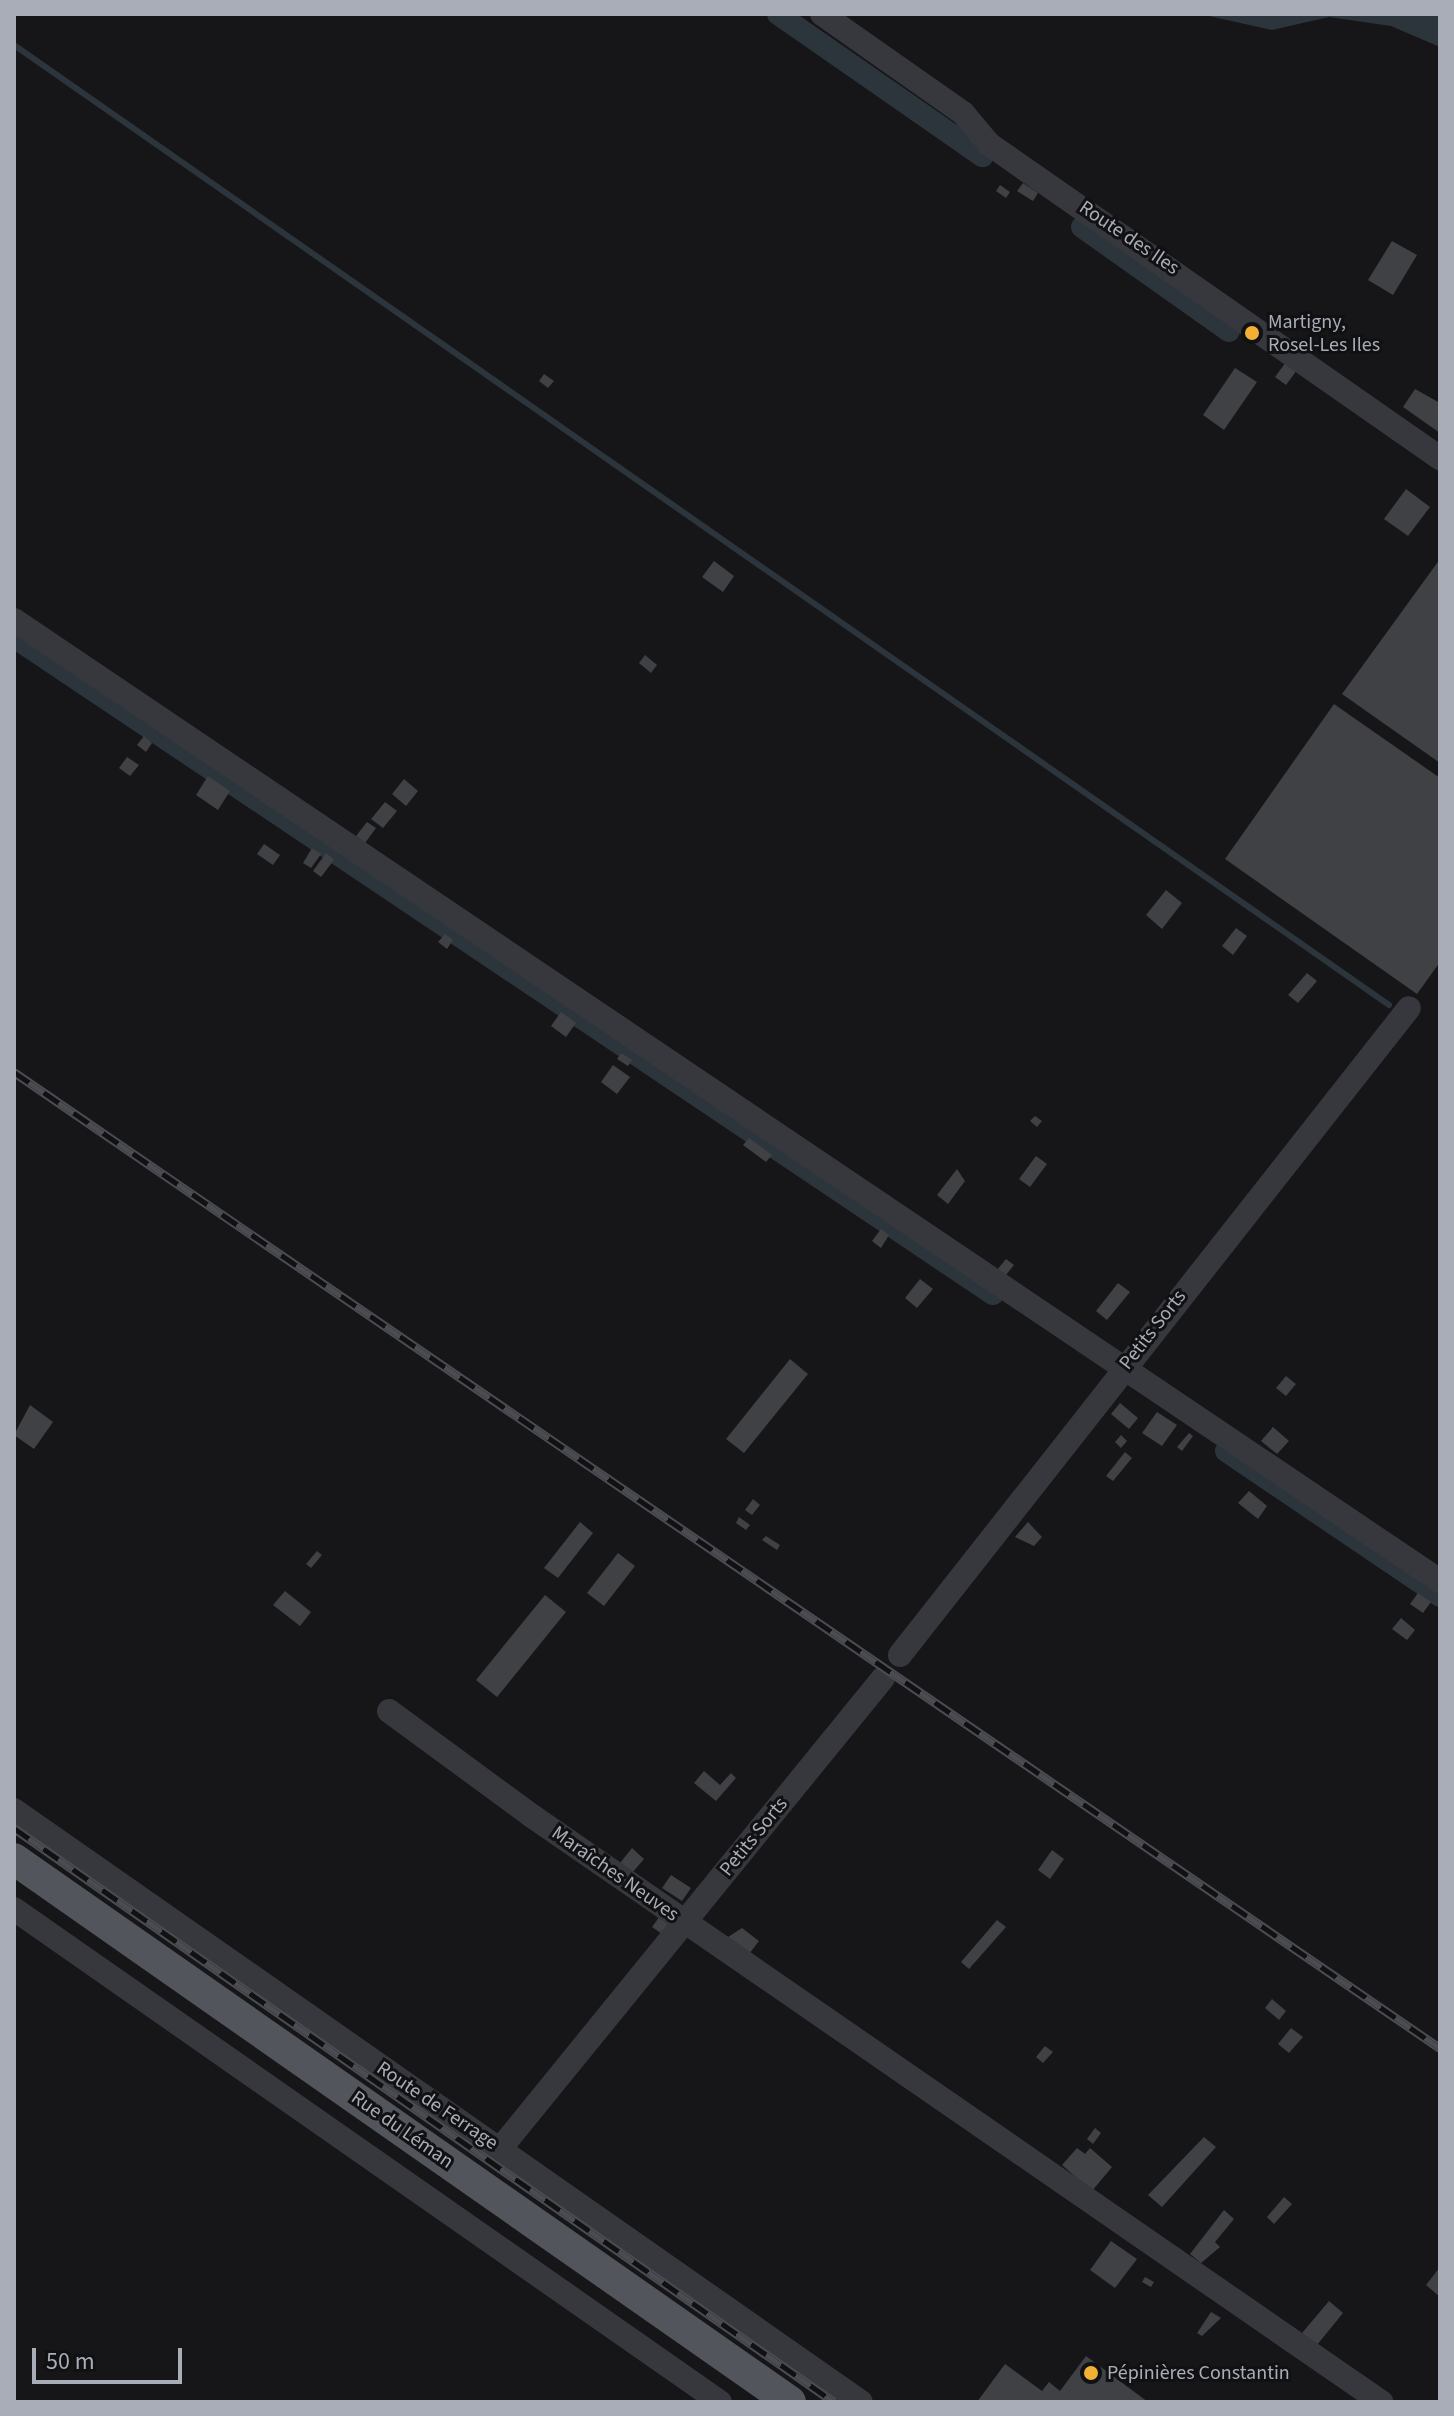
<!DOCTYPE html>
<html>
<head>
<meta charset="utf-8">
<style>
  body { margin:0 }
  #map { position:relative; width:1454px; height:2416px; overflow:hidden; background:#161618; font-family:"Source Sans 3",sans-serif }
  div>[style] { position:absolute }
  .water>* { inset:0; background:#2c353c }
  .stream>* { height:6px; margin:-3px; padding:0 3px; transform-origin:3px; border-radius:3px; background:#2c353c }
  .canal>* { height:22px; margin:-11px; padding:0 11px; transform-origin:11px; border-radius:11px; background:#2c353c }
  .building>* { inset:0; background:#404145 }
  .minor>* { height:24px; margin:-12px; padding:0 12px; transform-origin:12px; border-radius:12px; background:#37383d }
  .major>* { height:32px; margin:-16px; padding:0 16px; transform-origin:16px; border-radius:16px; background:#53555c }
  .rail>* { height:9px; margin-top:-4.5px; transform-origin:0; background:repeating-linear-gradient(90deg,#111113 0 18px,#4a4c52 0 36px); box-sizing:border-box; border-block:2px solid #4a4c52 }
  .dots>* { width:22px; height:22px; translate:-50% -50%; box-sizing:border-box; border:4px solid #111113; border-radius:50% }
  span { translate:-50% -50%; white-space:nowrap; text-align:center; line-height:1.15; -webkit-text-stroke:6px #111113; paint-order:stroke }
  .street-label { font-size:20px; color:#a8adb8 }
  .poi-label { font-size:20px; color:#a8adb8 }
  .left { translate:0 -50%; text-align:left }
  .frame { position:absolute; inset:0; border:16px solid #a8adb8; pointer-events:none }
  .scale { position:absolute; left:32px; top:2348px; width:150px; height:36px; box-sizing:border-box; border:4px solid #a8adb8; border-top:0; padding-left:10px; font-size:24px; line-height:28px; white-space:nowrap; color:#a8adb8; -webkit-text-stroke:6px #111113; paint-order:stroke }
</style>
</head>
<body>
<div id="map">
  <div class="water">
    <i style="clip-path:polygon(1200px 14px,1440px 14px,1440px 47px,1391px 26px,1329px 17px,1272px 30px)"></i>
  </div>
  <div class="stream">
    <i style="left:14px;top:45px;width:1677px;rotate:34.92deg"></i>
  </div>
  <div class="canal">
    <i style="left:778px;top:14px;width:249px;rotate:34.8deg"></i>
    <i style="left:1082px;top:227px;width:180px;rotate:35.3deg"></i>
    <i style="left:14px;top:637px;width:1179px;rotate:33.87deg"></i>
    <i style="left:1226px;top:1451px;width:258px;rotate:34.1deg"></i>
  </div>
  <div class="building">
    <i style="clip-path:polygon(1023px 183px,1038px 193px,1033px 201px,1017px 191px)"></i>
    <i style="clip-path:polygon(1000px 185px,1010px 192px,1006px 198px,996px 191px)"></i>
    <i style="clip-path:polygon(1392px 241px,1417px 255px,1393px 295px,1368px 280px)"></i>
    <i style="clip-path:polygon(1286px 362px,1297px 370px,1286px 385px,1275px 377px)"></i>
    <i style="clip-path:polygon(1235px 368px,1257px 382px,1224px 430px,1203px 415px)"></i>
    <i style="clip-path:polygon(544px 374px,554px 381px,548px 388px,539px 381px)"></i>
    <i style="clip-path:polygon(1415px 389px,1440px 403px,1440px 433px,1403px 407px)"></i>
    <i style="clip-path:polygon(1406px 489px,1430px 507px,1408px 536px,1384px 519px)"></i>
    <i style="clip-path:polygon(1440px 559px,1440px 763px,1342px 694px)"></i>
    <i style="clip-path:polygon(714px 561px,734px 576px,723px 592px,702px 577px)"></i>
    <i style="clip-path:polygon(645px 655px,657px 665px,651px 673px,639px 663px)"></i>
    <i style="clip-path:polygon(1334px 704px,1440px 778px,1440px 962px,1417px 994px,1225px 859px)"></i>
    <i style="clip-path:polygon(144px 736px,152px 743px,146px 752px,137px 745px)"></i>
    <i style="clip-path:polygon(127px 757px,139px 765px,130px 776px,119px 768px)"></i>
    <i style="clip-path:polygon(208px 776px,230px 791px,218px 810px,196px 795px)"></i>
    <i style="clip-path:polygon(404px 779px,418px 791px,406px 806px,392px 794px)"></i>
    <i style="clip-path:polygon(385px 802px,397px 811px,383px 828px,371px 819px)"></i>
    <i style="clip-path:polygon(367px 822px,376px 828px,365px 843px,356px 836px)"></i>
    <i style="clip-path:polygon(264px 844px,280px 855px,273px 865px,257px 854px)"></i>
    <i style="clip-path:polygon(312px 848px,321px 854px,311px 868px,303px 863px)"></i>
    <i style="clip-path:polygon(326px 853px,334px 860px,321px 877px,313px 871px)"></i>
    <i style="clip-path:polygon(1166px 890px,1182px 903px,1162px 929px,1146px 915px)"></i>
    <i style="clip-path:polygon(1236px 928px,1247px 936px,1233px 955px,1222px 946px)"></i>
    <i style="clip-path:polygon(445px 934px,453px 940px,447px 949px,438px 942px)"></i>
    <i style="clip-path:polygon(1307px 973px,1317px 981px,1298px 1003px,1288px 995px)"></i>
    <i style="clip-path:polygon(561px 1012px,576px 1023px,566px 1037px,551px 1026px)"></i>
    <i style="clip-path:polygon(621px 1053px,632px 1060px,628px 1066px,617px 1059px)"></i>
    <i style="clip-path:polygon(613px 1065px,630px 1077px,617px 1094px,601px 1082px)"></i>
    <i style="clip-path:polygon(1035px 1116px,1042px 1121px,1037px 1127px,1030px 1121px)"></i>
    <i style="clip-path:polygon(749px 1138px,772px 1155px,766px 1162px,743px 1145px)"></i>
    <i style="clip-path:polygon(1036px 1156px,1047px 1164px,1030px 1187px,1019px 1179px)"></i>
    <i style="clip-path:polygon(957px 1169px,965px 1181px,948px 1204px,937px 1195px)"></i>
    <i style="clip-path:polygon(881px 1229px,889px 1235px,881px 1248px,872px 1241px)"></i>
    <i style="clip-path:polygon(1006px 1259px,1014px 1265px,1005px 1276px,997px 1270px)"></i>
    <i style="clip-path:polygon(920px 1279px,933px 1289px,917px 1308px,905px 1298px)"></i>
    <i style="clip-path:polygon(1118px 1283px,1130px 1292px,1107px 1320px,1096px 1311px)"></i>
    <i style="clip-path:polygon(790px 1359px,808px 1374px,744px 1453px,726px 1439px)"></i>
    <i style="clip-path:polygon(1286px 1376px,1296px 1384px,1286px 1396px,1276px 1388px)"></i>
    <i style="clip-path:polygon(1120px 1403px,1138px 1418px,1129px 1429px,1111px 1414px)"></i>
    <i style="clip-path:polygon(30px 1405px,53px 1422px,34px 1449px,14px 1435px)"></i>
    <i style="clip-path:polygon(1157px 1412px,1177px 1425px,1162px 1446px,1142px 1433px)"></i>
    <i style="clip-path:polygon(1273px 1427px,1289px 1441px,1277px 1454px,1261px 1441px)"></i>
    <i style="clip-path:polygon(1189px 1433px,1193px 1436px,1182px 1451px,1177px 1447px)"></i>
    <i style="clip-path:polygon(1121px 1435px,1127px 1441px,1121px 1448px,1115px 1442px)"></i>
    <i style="clip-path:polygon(1125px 1452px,1132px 1458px,1113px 1481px,1106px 1476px)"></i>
    <i style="clip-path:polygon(1249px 1491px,1267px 1506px,1258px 1519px,1238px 1503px)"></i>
    <i style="clip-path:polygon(753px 1499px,760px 1505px,752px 1515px,745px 1510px)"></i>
    <i style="clip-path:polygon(739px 1517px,750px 1525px,746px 1530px,736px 1523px)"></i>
    <i style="clip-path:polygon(580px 1522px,593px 1533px,558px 1578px,544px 1568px)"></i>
    <i style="clip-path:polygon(1028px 1522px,1042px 1537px,1034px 1546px,1015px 1537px)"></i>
    <i style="clip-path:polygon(766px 1536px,780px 1545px,777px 1550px,762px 1540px)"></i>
    <i style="clip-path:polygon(317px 1551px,322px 1555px,311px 1568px,306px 1564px)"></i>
    <i style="clip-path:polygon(618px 1553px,635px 1566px,604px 1606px,587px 1593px)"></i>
    <i style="clip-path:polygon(285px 1591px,311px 1612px,300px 1626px,273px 1605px)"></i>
    <i style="clip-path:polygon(1418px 1593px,1431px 1602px,1423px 1613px,1410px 1604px)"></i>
    <i style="clip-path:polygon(545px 1595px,566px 1612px,497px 1697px,476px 1680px)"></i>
    <i style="clip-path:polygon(1401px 1618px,1415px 1630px,1407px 1640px,1392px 1629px)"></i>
    <i style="clip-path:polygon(704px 1771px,720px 1785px,731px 1773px,736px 1778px,716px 1801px,694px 1783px)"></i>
    <i style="clip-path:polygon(632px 1848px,644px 1859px,632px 1873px,620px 1863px)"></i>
    <i style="clip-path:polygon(1052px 1850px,1064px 1859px,1050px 1879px,1038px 1870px)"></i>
    <i style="clip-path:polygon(671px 1875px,691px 1888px,682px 1901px,662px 1888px)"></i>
    <i style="clip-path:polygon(660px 1916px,670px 1923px,662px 1934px,652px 1927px)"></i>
    <i style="clip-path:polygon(997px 1920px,1006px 1927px,969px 1969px,961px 1962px)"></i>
    <i style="clip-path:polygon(742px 1928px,759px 1941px,749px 1954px,728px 1937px)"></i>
    <i style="clip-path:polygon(1272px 1999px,1286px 2011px,1279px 2020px,1265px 2008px)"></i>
    <i style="clip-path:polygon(1291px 2028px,1303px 2037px,1289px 2053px,1278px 2044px)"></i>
    <i style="clip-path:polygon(1045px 2046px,1053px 2052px,1043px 2063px,1036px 2057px)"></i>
    <i style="clip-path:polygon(1095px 2128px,1101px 2133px,1093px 2144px,1087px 2139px)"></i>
    <i style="clip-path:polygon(1204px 2137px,1216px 2147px,1162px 2207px,1148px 2195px)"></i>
    <i style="clip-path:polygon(1077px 2148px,1085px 2154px,1090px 2148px,1112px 2167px,1092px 2191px,1062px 2165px)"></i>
    <i style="clip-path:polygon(1284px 2197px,1292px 2204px,1274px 2224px,1267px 2217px)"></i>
    <i style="clip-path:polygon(1224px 2210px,1234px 2219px,1215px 2242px,1220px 2247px,1201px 2263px,1190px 2254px)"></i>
    <i style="clip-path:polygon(1111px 2241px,1137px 2259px,1115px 2288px,1090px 2270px)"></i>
    <i style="clip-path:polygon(1440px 2267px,1440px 2297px,1426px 2285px)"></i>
    <i style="clip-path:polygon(1145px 2277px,1154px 2282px,1151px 2287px,1142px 2282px)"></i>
    <i style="clip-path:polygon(1329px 2301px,1343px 2313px,1317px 2345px,1302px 2333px)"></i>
    <i style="clip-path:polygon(1211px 2312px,1221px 2318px,1202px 2336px,1197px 2333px)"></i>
    <i style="clip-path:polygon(1086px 2356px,1148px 2402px,977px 2402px,1005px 2364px,1042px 2391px,1049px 2382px,1060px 2391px)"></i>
  </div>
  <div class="minor">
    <i style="left:822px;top:14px;width:172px;rotate:35.1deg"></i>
    <i style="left:963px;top:113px;width:40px;rotate:50deg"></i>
    <i style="left:989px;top:144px;width:550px;rotate:34.85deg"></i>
    <i style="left:14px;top:620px;width:1720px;rotate:33.98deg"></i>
    <i style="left:900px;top:1655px;width:823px;rotate:-51.81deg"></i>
    <i style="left:389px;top:1711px;width:177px;rotate:36.3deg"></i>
    <i style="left:532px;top:1816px;width:1032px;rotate:34.61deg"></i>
    <i style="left:14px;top:1810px;width:1033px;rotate:34.95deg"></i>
    <i style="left:14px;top:1909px;width:861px;rotate:34.93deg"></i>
    <i style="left:500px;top:2149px;width:607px;rotate:-50.88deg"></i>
  </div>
  <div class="major">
    <i style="left:14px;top:1859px;width:947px;rotate:34.98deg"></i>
  </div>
  <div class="rail">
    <i style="left:14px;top:1072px;width:1728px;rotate:34.39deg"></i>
    <i style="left:14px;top:1828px;width:1001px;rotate:34.99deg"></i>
  </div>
  <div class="dots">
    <i style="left:1252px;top:333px;background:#f2b134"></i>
    <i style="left:1091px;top:2373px;background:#f2b134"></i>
  </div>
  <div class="street-label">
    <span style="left:1129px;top:238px;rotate:34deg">Route des Iles</span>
    <span style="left:1153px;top:1330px;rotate:-52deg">Petits Sorts</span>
    <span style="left:754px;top:1837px;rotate:-51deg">Petits Sorts</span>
    <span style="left:615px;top:1874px;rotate:35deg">Maraîches Neuves</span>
    <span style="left:437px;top:2106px;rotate:34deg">Route de Ferrage</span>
    <span style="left:402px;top:2130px;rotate:35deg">Rue du Léman</span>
  </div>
  <div class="poi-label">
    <span class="left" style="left:1268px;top:334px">Martigny,<br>Rosel-Les Iles</span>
    <span class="left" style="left:1107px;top:2373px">Pépinières Constantin</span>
  </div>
  <div class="frame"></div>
  <div class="scale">50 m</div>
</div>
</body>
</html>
